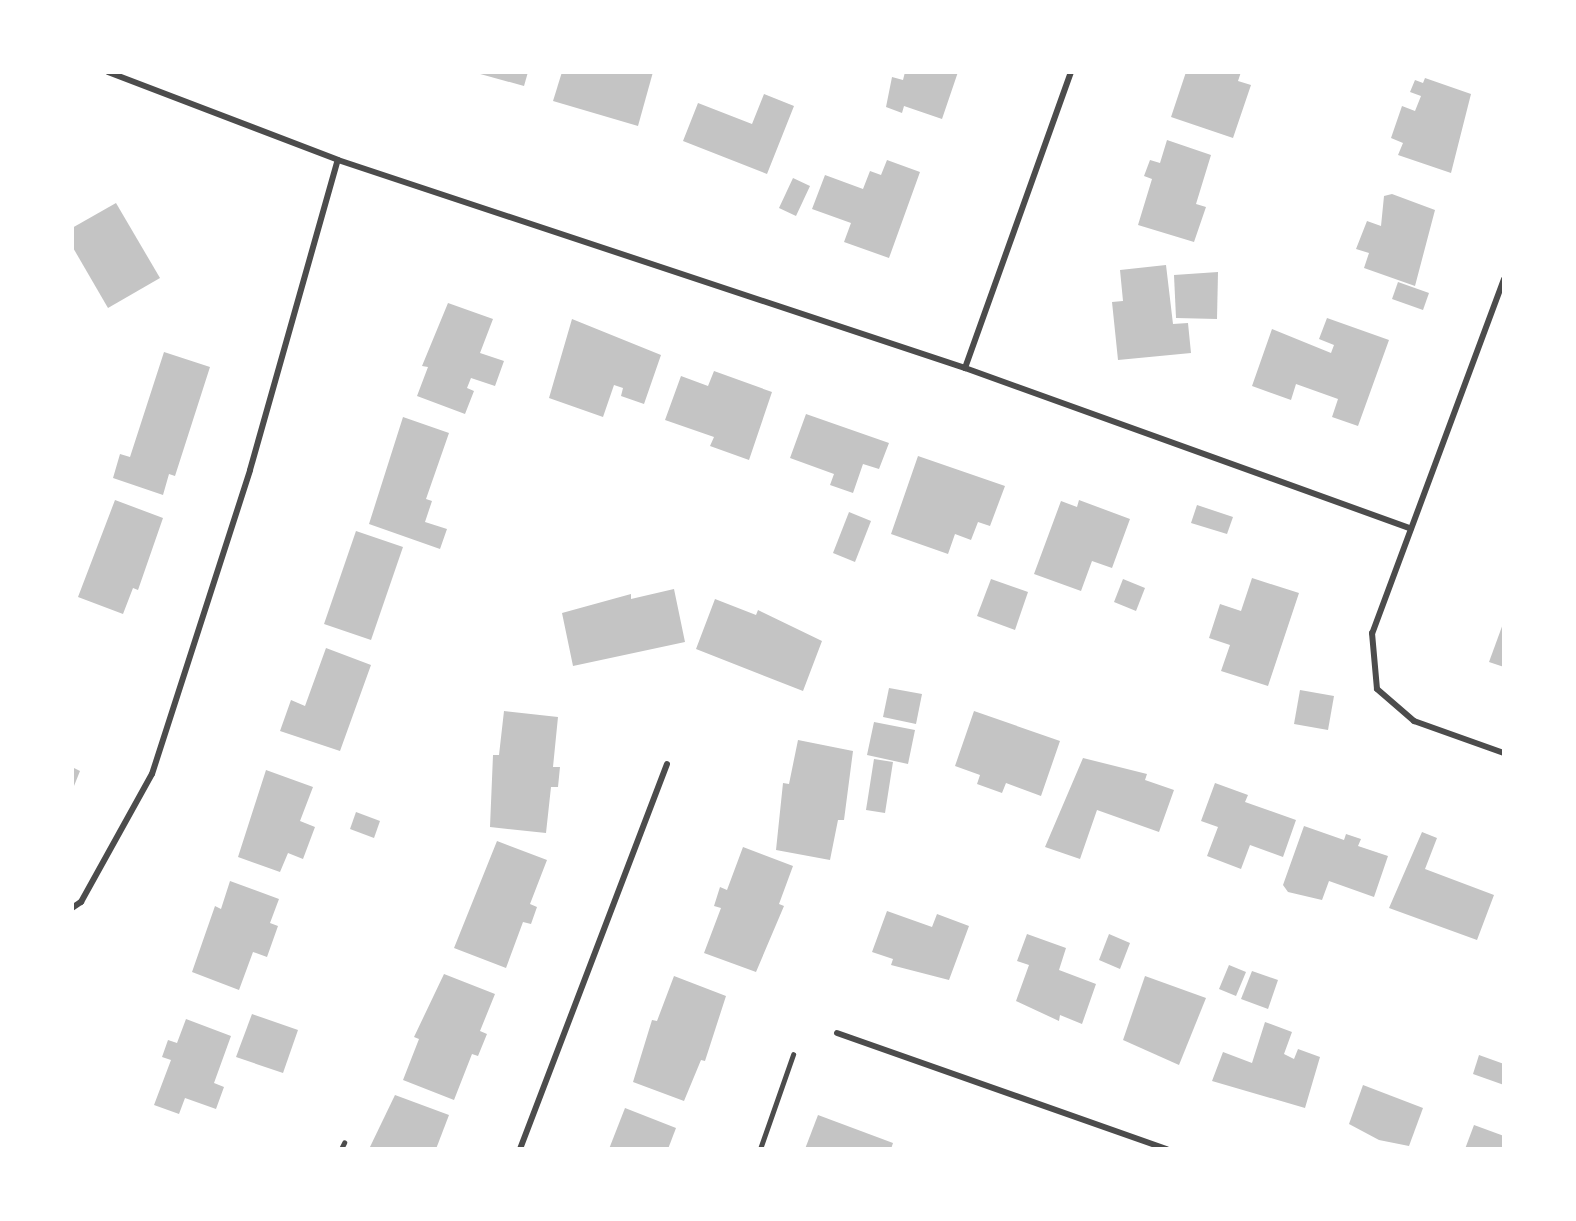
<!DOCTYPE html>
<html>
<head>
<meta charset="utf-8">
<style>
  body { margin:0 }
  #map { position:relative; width:1576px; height:1221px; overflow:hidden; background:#fff; font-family:Commissioner,sans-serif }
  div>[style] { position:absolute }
  .building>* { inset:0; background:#c4c4c4 }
  .service>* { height:4.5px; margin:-2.25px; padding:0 2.25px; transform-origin:2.25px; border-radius:2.25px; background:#4c4c4c }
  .minor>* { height:6px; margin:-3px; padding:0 3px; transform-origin:3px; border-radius:3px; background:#4c4c4c }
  span { translate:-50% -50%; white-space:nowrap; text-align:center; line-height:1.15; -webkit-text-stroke:6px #fff; paint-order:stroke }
  .frame { position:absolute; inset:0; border:74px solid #fff; pointer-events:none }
</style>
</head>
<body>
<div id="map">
  <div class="building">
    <i style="clip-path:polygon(473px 72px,528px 72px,524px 86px)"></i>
    <i style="clip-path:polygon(562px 72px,653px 72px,638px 126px,553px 101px)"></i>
    <i style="clip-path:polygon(905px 72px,958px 72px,942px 119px,904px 106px,902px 113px,886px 107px,892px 77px,903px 80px)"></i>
    <i style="clip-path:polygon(1186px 72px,1241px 72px,1238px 81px,1251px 85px,1233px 138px,1171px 117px)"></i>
    <i style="clip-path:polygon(1425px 78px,1471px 94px,1451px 173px,1398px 155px,1403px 143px,1391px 138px,1402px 106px,1415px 111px,1421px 96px,1410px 92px,1415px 80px,1423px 83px)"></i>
    <i style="clip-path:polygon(764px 94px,794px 106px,767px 174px,683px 141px,698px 103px,752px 124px)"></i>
    <i style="clip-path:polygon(1167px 140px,1211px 155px,1196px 204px,1206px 207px,1194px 242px,1138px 225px,1152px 179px,1144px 176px,1150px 160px,1160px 163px)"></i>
    <i style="clip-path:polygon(887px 160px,920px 172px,889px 258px,844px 242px,851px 223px,812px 209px,825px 175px,863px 189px,870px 171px,881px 175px)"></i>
    <i style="clip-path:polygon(793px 178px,810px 186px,796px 216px,779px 208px)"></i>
    <i style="clip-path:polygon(1392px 194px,1435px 210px,1415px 286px,1364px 268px,1369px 253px,1356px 249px,1367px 221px,1381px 226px,1384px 196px)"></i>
    <i style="clip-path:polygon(116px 203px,160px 278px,108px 308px,72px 246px,72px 228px)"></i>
    <i style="clip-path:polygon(1166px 265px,1173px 324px,1188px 323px,1191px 353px,1118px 360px,1112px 302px,1123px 301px,1120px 270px)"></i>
    <i style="clip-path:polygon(1218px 272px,1217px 319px,1176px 318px,1174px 275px)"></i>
    <i style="clip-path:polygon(1398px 282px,1429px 293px,1423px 310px,1392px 299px)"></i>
    <i style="clip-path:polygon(448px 303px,493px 319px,480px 353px,504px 361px,495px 386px,471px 378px,467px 388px,474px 391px,465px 414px,417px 396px,428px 367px,422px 366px)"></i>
    <i style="clip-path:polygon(1327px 318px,1389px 340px,1358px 426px,1332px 417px,1338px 399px,1296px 384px,1291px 400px,1252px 386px,1272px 329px,1331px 353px,1334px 345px,1319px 339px)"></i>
    <i style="clip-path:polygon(572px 319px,661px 355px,644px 404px,621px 396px,623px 388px,614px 385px,603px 417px,549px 398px)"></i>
    <i style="clip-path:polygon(164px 352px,210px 367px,175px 476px,169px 474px,163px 495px,113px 478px,120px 454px,130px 457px)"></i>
    <i style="clip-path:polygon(714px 371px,772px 392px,749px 460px,710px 446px,714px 437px,665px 420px,681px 376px,708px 386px)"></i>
    <i style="clip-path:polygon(806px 414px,889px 443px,879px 469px,863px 464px,853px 493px,830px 485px,834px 474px,790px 458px)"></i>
    <i style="clip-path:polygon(403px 417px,449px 433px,426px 499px,432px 501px,425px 522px,447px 529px,440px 549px,369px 524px)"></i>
    <i style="clip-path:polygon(918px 456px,1005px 486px,990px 526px,978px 522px,971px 540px,955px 534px,948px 554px,891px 534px)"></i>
    <i style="clip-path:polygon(115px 500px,163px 518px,138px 590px,133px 588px,123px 614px,78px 597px)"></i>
    <i style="clip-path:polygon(1079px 500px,1130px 519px,1112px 568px,1092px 561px,1081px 591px,1034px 574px,1061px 501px,1077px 507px)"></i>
    <i style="clip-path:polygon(1197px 505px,1233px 517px,1227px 534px,1191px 523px)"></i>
    <i style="clip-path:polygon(849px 512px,871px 521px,855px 562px,833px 553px)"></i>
    <i style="clip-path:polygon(356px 531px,403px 547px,371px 640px,324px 624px)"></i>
    <i style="clip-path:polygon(1252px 578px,1299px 593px,1268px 686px,1221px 671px,1230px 645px,1209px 638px,1220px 604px,1241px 611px)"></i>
    <i style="clip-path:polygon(991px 579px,1028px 592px,1015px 630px,977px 616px)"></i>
    <i style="clip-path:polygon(1123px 579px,1145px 588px,1136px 611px,1114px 602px)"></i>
    <i style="clip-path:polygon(674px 589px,685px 642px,573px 666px,562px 613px,631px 594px,631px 599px)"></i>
    <i style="clip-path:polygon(715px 599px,756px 615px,758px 610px,822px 641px,803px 691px,696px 649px)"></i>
    <i style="clip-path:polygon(1504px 621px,1504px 667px,1489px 662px)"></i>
    <i style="clip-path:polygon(326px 648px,371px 665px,340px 751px,280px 731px,291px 700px,305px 706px)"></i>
    <i style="clip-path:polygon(889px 688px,922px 694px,916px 724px,883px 717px)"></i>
    <i style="clip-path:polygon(1300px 690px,1334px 696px,1328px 730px,1294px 724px)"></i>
    <i style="clip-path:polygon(504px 711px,558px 717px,553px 767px,560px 767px,558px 787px,551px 787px,546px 833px,490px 827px,493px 755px,499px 755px)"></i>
    <i style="clip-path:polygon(974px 711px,1060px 741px,1041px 796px,1006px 783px,1002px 793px,977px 784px,980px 775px,955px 766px)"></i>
    <i style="clip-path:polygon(874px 722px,915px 730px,908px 764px,867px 755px)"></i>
    <i style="clip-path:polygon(798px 740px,853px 751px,844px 820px,838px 820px,830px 860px,776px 850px,783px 783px,789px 784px)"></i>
    <i style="clip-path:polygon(1083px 758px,1147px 774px,1145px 780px,1174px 790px,1159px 832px,1097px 810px,1080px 859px,1045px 847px)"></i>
    <i style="clip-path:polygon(874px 759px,893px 762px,885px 813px,866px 810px)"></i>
    <i style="clip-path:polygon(72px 767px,80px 771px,72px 791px)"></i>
    <i style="clip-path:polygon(266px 770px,313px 787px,300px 821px,315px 827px,303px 859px,288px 853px,280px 872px,238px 857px)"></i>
    <i style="clip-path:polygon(1215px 783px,1248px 795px,1245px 802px,1296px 820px,1283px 857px,1250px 845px,1241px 869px,1207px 856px,1218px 827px,1201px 821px)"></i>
    <i style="clip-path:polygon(356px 812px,380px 821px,374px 838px,350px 829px)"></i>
    <i style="clip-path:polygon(1304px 826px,1344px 840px,1346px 834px,1361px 839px,1358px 846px,1388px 856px,1374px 897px,1329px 881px,1322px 900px,1288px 892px,1283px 885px)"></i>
    <i style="clip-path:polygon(1422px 832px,1437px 838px,1425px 869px,1494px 895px,1477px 940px,1389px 908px)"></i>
    <i style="clip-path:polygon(497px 841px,547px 860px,530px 904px,537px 907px,531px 924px,523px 922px,506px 968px,454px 948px)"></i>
    <i style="clip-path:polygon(743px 847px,793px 866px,779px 904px,784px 906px,756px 972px,704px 953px,721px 908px,714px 906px,720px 887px,727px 890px)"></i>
    <i style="clip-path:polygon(230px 881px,279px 899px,270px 923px,278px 926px,267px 957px,253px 952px,239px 990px,192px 972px,215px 906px,221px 909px)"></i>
    <i style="clip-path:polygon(887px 911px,932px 927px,937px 914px,969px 926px,949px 980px,891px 965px,893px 959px,872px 952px)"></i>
    <i style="clip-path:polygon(1027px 934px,1066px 948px,1059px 970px,1096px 984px,1082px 1024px,1060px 1015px,1059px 1021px,1016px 1001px,1029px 965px,1017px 961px)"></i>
    <i style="clip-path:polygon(1109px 934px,1130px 943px,1120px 969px,1099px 960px)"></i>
    <i style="clip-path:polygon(1229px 965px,1246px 972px,1236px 996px,1219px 989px)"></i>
    <i style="clip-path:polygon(1252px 971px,1278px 980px,1268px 1009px,1241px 999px)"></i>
    <i style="clip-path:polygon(444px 974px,495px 994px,480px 1031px,487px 1034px,478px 1056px,472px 1054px,454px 1100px,403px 1080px,419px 1039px,414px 1037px)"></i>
    <i style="clip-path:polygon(674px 976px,726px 996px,705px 1061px,701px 1060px,684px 1101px,633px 1082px,652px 1020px,657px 1021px)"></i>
    <i style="clip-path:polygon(1145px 976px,1206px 998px,1179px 1065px,1123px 1040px)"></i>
    <i style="clip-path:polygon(252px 1014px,298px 1030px,283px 1073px,236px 1057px)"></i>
    <i style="clip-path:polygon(186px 1019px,231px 1036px,214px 1083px,224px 1087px,216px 1109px,185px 1098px,179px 1114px,154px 1105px,171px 1060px,162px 1057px,168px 1040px,177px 1043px)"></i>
    <i style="clip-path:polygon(1265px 1022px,1292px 1032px,1284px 1054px,1294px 1059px,1298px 1049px,1320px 1057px,1305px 1108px,1212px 1081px,1223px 1052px,1252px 1063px)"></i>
    <i style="clip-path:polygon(1479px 1055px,1504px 1064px,1504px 1085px,1473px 1074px)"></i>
    <i style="clip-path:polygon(1363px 1085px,1423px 1108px,1409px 1146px,1379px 1140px,1349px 1124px)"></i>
    <i style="clip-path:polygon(395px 1095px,449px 1115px,436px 1149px,369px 1149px)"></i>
    <i style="clip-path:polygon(625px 1108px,676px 1128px,668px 1149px,609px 1149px)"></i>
    <i style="clip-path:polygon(818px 1115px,893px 1143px,891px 1149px,805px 1149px)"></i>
    <i style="clip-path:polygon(1474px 1125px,1504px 1136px,1504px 1149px,1465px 1149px)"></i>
  </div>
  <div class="service">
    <i style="left:341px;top:1149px;width:7px;rotate:-63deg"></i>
    <i style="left:760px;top:1149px;width:100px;rotate:-70.7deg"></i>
  </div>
  <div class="minor">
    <i style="left:108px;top:72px;width:246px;rotate:20.9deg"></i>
    <i style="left:338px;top:160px;width:661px;rotate:18.35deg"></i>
    <i style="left:965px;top:368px;width:474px;rotate:19.8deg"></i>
    <i style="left:1504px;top:279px;width:378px;rotate:110.4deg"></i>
    <i style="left:1372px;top:633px;width:56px;rotate:84.9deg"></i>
    <i style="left:1377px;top:689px;width:49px;rotate:40.9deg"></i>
    <i style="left:1414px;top:721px;width:96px;rotate:19.6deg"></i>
    <i style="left:965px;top:368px;width:314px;rotate:-70.3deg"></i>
    <i style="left:72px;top:908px;width:11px;rotate:-34deg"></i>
    <i style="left:81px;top:902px;width:146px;rotate:-61deg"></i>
    <i style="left:152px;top:774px;width:319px;rotate:-72.1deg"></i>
    <i style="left:250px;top:470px;width:322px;rotate:-74.2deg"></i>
    <i style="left:837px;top:1033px;width:350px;rotate:19.4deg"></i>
    <i style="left:520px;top:1149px;width:412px;rotate:-69.1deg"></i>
  </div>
  <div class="frame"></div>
</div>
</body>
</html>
